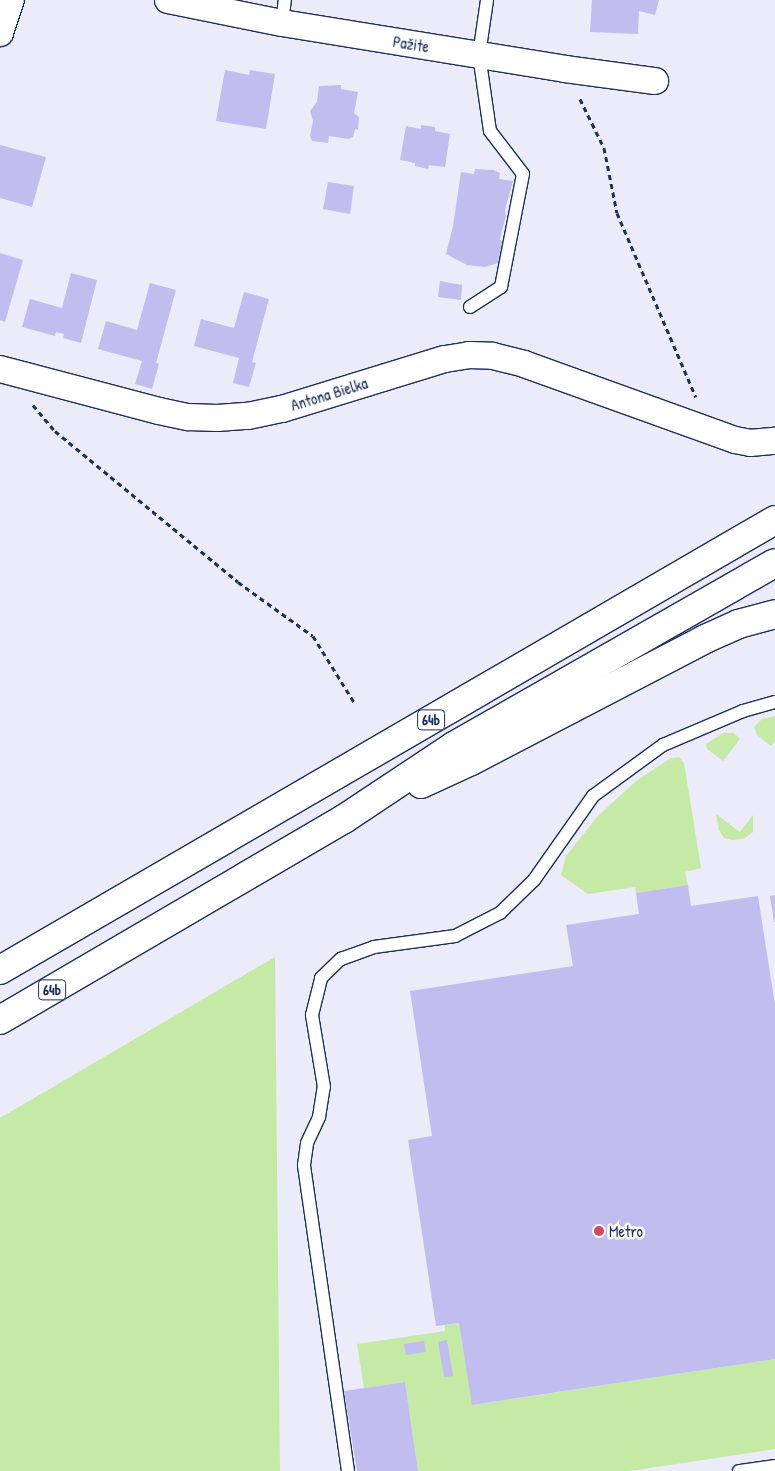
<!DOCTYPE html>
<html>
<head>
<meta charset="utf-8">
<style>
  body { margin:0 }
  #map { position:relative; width:775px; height:1471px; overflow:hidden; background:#ecebfa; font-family:"Patrick Hand",sans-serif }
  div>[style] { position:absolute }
  .green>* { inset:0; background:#c4eaa5 }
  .building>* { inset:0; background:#c1bdef }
  .path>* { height:3px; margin-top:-1.5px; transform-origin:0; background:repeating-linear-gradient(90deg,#1b2f5e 0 5px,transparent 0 9px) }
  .roads { filter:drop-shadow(1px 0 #1b2f5e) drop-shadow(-1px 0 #1b2f5e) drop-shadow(0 1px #1b2f5e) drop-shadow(0 -1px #1b2f5e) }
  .lane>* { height:12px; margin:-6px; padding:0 6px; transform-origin:6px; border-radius:6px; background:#fff }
  .street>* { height:26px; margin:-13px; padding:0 13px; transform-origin:13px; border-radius:13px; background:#fff }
  .primary>* { height:28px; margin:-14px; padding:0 14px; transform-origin:14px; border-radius:14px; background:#fff }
  .dots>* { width:14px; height:14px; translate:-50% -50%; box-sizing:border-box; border:2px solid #fff; border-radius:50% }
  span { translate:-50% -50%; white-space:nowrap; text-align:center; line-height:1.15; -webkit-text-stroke:5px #fff; paint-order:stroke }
  .shield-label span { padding:1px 4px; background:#fff; border:1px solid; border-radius:4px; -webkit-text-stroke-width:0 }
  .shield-label { font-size:15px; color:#1b2f5e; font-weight:700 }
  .street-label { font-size:16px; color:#1b2f5e }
  .poi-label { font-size:16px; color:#1b2f5e }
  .left { translate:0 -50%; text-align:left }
</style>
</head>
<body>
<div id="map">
  <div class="green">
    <i style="clip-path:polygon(775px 716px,775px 741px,771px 746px,757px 735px,754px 727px,762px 719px)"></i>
    <i style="clip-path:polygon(723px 733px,734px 733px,740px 739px,723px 761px,707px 749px,706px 744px)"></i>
    <i style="clip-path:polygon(679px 757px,684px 763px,701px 868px,685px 872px,688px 885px,636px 893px,635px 887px,588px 894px,561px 875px,566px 856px,597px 817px,636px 781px,671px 758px)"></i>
    <i style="clip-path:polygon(716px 814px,740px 832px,753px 815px,753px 832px,745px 838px,733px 840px,724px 838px,719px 830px)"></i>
    <i style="clip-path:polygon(275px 957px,280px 1471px,0 1471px,0 1118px)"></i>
    <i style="clip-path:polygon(459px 1323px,473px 1405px,775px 1359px,775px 1449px,630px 1471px,418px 1471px,405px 1382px,364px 1388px,357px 1344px,445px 1331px,445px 1325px)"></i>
  </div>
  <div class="building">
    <i style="clip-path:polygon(592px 0,659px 0,655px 15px,639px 11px,638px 34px,590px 32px)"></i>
    <i style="clip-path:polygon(225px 70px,249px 75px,250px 70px,275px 74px,266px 129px,216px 121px)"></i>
    <i style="clip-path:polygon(341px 85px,341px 89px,358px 92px,354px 113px,359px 117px,358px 130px,355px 129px,353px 137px,349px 139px,329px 136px,328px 143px,312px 141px,310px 136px,313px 121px,310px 111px,317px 102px,319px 86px)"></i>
    <i style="clip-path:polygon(421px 125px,435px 127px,435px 131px,450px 134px,445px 167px,429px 165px,428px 169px,415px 166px,415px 163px,400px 160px,406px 126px,421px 129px)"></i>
    <i style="clip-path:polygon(0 145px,46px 157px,32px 207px,0 198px)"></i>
    <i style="clip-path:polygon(475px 169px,493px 170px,500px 173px,499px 179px,513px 181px,505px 210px,506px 216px,501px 234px,500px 240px,502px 241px,498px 263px,485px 267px,467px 265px,446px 254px,453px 226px,461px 172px,474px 174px)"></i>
    <i style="clip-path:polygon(328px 182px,354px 186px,350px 214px,323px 209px)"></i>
    <i style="clip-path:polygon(0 253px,23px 260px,5px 322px,0 320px)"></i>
    <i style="clip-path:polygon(71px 273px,97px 280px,81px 343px,63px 338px,64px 334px,56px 332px,55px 336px,22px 327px,30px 299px,62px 308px)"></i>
    <i style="clip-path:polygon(440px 281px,462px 285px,461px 300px,438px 297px)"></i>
    <i style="clip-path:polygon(150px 283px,176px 290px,156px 363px,159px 364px,152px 389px,135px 384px,142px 361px,98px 349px,106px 321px,137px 330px)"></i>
    <i style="clip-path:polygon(244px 292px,269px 299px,252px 362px,256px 363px,249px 387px,233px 383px,239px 358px,194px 346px,201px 319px,234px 328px)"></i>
    <i style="clip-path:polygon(688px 885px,691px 906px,758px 896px,775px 1005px,775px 1359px,472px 1405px,459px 1323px,436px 1326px,408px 1140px,432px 1136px,410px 991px,573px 966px,566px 925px,639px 914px,636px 893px)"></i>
    <i style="clip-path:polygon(775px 895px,775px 922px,774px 922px,770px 896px)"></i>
    <i style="clip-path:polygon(447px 1340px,453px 1376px,444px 1377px,438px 1342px)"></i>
    <i style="clip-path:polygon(424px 1341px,426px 1352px,406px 1355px,404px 1344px)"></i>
    <i style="clip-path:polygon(405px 1382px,418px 1471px,357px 1471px,344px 1391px)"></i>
  </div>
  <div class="path">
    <i style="left:580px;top:99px;width:55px;rotate:63.9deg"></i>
    <i style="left:604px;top:148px;width:66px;rotate:78.7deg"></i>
    <i style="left:617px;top:213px;width:200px;rotate:66.8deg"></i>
    <i style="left:33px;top:405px;width:34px;rotate:50deg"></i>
    <i style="left:55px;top:431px;width:237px;rotate:39.5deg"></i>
    <i style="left:238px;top:582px;width:92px;rotate:35.8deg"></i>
    <i style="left:313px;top:636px;width:78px;rotate:58.2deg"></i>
  </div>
  <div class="roads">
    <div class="lane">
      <i style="left:282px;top:23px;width:23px;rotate:-83deg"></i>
      <i style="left:470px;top:307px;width:37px;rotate:-33deg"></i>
      <i style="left:501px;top:287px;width:115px;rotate:-79deg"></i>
      <i style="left:523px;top:174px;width:54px;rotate:-127.5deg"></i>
      <i style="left:490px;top:131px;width:77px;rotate:-98.2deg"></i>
      <i style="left:479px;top:55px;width:56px;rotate:-81.7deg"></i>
      <i style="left:348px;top:1471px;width:309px;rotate:-98.2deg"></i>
      <i style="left:304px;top:1165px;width:22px;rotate:-82deg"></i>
      <i style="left:307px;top:1143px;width:29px;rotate:-65deg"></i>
      <i style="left:319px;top:1117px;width:30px;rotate:-81deg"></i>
      <i style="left:324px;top:1087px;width:73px;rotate:-99.5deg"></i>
      <i style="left:312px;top:1015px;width:38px;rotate:-76deg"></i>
      <i style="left:321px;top:978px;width:28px;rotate:-44deg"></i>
      <i style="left:341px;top:959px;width:35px;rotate:-20deg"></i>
      <i style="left:374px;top:947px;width:82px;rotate:-7.7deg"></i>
      <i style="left:455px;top:936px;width:51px;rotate:-27.1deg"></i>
      <i style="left:500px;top:913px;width:47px;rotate:-44.1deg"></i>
      <i style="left:534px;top:880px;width:103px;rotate:-54.9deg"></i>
      <i style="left:593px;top:796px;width:87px;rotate:-36.1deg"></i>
      <i style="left:663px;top:745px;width:87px;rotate:-23deg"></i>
      <i style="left:743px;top:711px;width:33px;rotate:-16deg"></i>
      <i style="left:739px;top:1471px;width:36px;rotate:-8deg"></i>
    </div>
    <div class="street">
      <i style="left:168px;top:0;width:116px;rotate:11.4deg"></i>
      <i style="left:282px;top:23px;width:287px;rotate:9.2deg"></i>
      <i style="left:565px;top:69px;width:91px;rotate:7.6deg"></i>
      <i style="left:0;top:33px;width:35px;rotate:-72deg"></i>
      <i style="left:0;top:369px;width:164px;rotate:14.8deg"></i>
      <i style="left:159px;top:411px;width:30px;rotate:12deg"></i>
      <i style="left:188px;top:417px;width:29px;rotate:2deg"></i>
      <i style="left:217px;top:418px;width:31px;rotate:-4deg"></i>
      <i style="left:248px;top:416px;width:35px;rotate:-12deg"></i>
      <i style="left:282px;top:409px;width:170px;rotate:-17.1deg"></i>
      <i style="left:445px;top:359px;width:24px;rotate:-9deg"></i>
      <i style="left:469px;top:355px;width:24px;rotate:2deg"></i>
      <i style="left:493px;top:356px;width:32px;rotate:14deg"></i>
      <i style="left:524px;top:364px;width:224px;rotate:19.8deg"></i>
      <i style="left:735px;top:440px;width:15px;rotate:11deg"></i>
      <i style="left:750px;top:443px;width:25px;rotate:-5deg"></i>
    </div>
    <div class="primary">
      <i style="left:421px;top:784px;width:55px;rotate:-24.7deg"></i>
      <i style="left:471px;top:761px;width:264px;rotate:-27.5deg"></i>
      <i style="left:705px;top:639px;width:36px;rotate:-24deg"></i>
      <i style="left:738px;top:624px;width:38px;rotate:-15deg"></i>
      <i style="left:0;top:970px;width:896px;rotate:-30.14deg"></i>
      <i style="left:0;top:1020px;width:398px;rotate:-30.3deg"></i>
      <i style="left:344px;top:819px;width:132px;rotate:-33.6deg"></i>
      <i style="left:454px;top:746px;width:369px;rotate:-29.7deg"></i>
    </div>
  </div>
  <div class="dots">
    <i style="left:599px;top:1231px;background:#d1495b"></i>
  </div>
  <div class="shield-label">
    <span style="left:431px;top:720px">64b</span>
    <span style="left:52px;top:990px">64b</span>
  </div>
  <div class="street-label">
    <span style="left:411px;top:44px;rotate:9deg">Pažite</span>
    <span style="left:329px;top:394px;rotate:-17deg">Antona Bielka</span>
  </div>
  <div class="poi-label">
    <span class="left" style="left:609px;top:1231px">Metro</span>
  </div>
</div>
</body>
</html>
